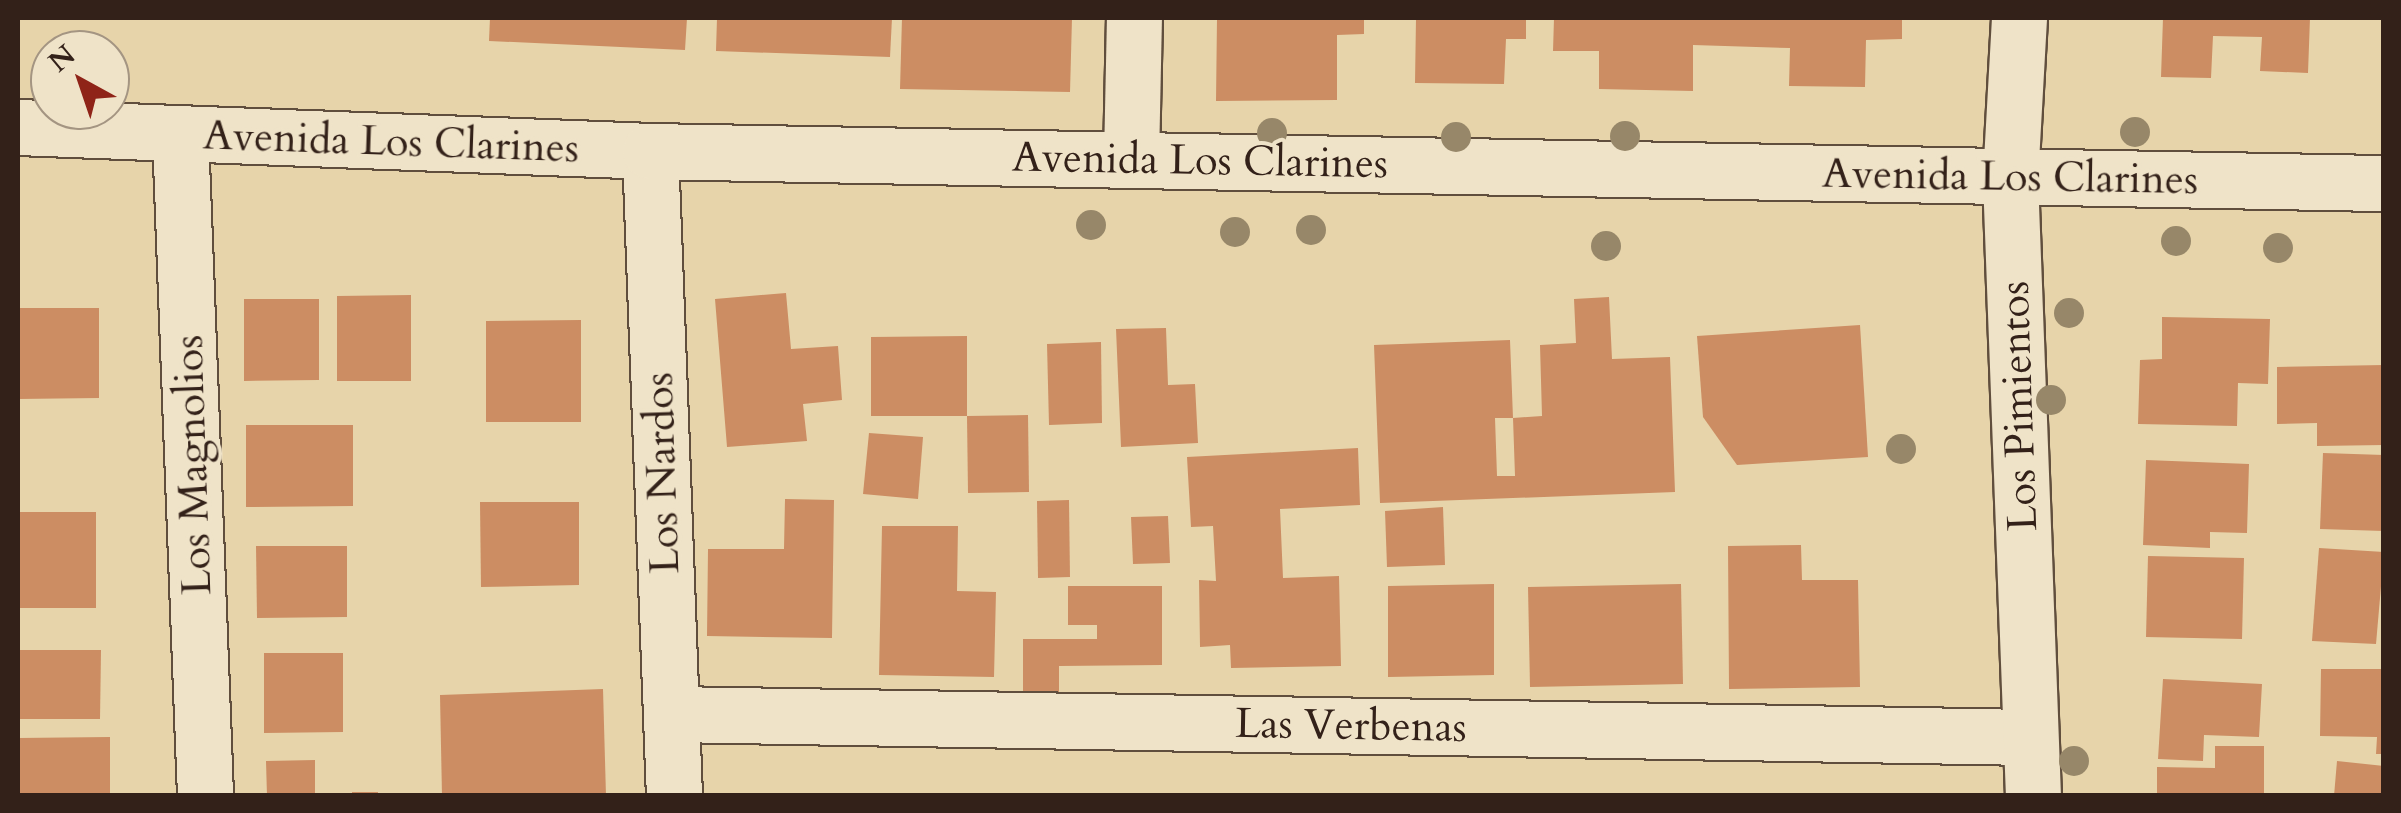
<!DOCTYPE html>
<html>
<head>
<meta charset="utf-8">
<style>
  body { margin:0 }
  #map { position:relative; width:2401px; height:813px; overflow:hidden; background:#e7d4aa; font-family:Cardo,serif }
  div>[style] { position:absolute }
  .building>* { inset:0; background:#cc8d63 }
  .roads { filter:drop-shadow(2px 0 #604e3d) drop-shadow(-2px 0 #604e3d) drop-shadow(0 2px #604e3d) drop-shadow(0 -2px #604e3d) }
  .minor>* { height:55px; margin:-27.5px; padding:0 27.5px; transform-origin:27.5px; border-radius:27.5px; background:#efe3c8 }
  .tertiary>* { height:55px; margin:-27.5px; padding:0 27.5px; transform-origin:27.5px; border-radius:27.5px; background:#efe3c8 }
  .secondary>* { height:55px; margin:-27.5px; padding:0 27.5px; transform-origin:27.5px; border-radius:27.5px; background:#efe3c8 }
  .trees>* { width:30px; height:30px; margin:-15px; border-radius:50%; background:#978769 }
  span { translate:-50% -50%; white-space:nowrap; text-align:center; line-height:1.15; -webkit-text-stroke:8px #efe3c8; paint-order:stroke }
  .street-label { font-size:42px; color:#332119 }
  .frame { position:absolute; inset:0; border:20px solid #332119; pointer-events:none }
  .north { position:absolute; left:30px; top:30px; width:100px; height:100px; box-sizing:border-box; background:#efe3c8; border:2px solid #a49582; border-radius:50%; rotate:320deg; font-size:28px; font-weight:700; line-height:40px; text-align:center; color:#332119 }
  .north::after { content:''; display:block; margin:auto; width:35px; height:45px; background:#8f2418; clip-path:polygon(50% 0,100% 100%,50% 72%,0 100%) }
</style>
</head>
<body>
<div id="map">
  <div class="building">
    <i style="clip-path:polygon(490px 18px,687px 18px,685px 50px,489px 41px)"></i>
    <i style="clip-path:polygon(717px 18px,892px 18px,890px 57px,716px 51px)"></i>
    <i style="clip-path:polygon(902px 18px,1072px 18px,1070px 92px,900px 89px)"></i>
    <i style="clip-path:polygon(1217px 18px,1364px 18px,1364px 34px,1337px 35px,1337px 100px,1216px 101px)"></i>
    <i style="clip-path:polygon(1416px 18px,1526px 18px,1526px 39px,1506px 39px,1504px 84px,1415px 83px)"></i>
    <i style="clip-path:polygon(1554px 18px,1902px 18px,1902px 39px,1866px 40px,1865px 87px,1789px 86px,1790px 48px,1693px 45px,1693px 91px,1599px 89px,1599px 51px,1553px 51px)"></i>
    <i style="clip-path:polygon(2163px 18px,2310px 18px,2308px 73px,2260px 71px,2262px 37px,2213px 36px,2211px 78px,2161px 77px)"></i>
    <i style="clip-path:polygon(786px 293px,791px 349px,838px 346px,842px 400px,803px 404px,807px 441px,727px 447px,715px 299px)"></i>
    <i style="clip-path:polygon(411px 295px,411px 381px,337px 381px,337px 296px)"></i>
    <i style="clip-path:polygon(1609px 297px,1612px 359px,1670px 357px,1675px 492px,1380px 503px,1374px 345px,1510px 340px,1513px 418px,1495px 418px,1497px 476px,1515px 476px,1513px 418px,1542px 416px,1540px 345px,1576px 343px,1574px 299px)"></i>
    <i style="clip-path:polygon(244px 299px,319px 299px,319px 380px,244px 381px)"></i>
    <i style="clip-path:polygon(18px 308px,99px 308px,99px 398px,18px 399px)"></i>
    <i style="clip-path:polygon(2162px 317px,2270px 319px,2268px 384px,2238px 383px,2237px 426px,2138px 424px,2140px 360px,2162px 359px)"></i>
    <i style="clip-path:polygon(581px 320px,581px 422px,486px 422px,486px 321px)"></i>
    <i style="clip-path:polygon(1860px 325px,1868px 457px,1737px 465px,1703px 417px,1697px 336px)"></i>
    <i style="clip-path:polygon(1166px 328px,1168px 385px,1195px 384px,1198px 443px,1121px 447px,1116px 329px)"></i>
    <i style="clip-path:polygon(967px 336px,967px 416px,871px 416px,871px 337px)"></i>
    <i style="clip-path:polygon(1101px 342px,1102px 423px,1049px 425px,1047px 344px)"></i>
    <i style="clip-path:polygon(2384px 365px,2384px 445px,2317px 446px,2317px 423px,2277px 424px,2277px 367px)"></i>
    <i style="clip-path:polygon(1028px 415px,1029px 492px,968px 493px,967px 416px)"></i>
    <i style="clip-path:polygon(246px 425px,353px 425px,353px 506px,246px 507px)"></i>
    <i style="clip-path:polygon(869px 433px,923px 437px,918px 499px,863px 494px)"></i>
    <i style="clip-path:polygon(1358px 448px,1360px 505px,1280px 509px,1283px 578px,1339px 576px,1341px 666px,1231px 668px,1230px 645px,1200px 647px,1199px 580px,1216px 581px,1213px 526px,1191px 527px,1187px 457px)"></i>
    <i style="clip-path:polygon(2323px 453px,2384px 455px,2384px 531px,2320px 529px)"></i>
    <i style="clip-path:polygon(2146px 460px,2249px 464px,2247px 533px,2210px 532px,2210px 548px,2143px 545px)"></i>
    <i style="clip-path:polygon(785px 499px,834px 500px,832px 638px,707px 636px,708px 549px,784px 549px)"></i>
    <i style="clip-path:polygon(1069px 500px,1070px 577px,1038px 578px,1037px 501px)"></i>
    <i style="clip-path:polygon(480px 502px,579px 502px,579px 585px,481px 587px)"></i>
    <i style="clip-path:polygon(1443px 507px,1445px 565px,1387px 567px,1385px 511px)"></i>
    <i style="clip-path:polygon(18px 512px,96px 512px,96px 608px,18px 608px)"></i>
    <i style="clip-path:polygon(1168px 516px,1170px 563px,1133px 564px,1131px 517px)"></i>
    <i style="clip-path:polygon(882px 526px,958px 526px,957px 591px,996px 592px,994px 677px,879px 675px)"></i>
    <i style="clip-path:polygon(1801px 545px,1802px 580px,1858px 580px,1860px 687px,1729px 689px,1728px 546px)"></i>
    <i style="clip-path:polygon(256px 546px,347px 546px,347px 617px,257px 618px)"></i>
    <i style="clip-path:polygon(2319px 548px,2384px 552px,2376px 644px,2312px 641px)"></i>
    <i style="clip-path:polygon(2148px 556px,2244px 558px,2242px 639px,2146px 637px)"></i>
    <i style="clip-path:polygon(1494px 584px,1494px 675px,1388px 677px,1388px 586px)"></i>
    <i style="clip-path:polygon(1681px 584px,1683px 684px,1530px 687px,1528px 587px)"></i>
    <i style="clip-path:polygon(1068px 586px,1162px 586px,1162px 665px,1059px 666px,1059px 699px,1023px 700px,1023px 639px,1097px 639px,1097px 625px,1068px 625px)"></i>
    <i style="clip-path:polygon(18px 650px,101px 650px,100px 719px,18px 719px)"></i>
    <i style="clip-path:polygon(264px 653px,343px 653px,343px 732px,264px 733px)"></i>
    <i style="clip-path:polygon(2321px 669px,2384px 669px,2384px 754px,2376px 754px,2377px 737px,2320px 736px)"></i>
    <i style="clip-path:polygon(2163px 679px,2262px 684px,2259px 737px,2204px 735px,2203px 761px,2158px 759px)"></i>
    <i style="clip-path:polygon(603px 689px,606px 796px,442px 796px,440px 695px)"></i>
    <i style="clip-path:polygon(110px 737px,110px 796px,18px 796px,18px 738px)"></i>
    <i style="clip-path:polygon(2215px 746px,2264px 746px,2264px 796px,2157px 796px,2157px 767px,2215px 768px)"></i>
    <i style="clip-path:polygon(315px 760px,315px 796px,267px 796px,266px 761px)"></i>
    <i style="clip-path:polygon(2337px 761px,2384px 766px,2384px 796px,2334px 796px)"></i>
    <i style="clip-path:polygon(352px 792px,378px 792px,378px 796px,352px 796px)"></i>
  </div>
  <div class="roads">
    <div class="minor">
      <i style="left:180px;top:135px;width:661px;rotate:87.83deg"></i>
      <i style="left:1131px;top:159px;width:141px;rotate:-88.8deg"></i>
      <i style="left:671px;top:714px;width:1359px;rotate:0.97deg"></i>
    </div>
    <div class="tertiary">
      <i style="left:650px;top:151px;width:645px;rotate:87.87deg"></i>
    </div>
    <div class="secondary">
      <i style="left:2019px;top:18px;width:160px;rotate:93.2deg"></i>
      <i style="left:2010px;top:178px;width:618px;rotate:87.87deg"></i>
      <i style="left:18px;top:127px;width:632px;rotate:2.17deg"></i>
      <i style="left:650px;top:151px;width:1734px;rotate:1.06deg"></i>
    </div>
  </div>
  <div class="trees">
    <i style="left:2135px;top:132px"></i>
    <i style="left:1272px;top:133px"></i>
    <i style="left:1625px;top:136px"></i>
    <i style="left:1456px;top:137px"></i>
    <i style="left:1091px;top:225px"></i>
    <i style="left:1311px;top:230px"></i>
    <i style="left:1235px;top:232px"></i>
    <i style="left:2176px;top:241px"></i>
    <i style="left:1606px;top:246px"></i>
    <i style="left:2278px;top:248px"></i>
    <i style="left:2069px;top:313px"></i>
    <i style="left:2051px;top:400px"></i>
    <i style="left:1901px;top:449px"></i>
    <i style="left:2074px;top:761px"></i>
  </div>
  <div class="street-label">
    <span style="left:391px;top:142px;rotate:2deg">Avenida Los Clarines</span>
    <span style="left:1200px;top:161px;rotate:1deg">Avenida Los Clarines</span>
    <span style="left:2010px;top:177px;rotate:1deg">Avenida Los Clarines</span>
    <span style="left:2019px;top:406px;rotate:-92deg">Los Pimientos</span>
    <span style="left:193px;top:465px;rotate:-92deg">Los Magnolios</span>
    <span style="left:662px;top:473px;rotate:-92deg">Los Nardos</span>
    <span style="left:1351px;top:726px;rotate:1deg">Las Verbenas</span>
  </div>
  <div class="frame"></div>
  <div class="north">N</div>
</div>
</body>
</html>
